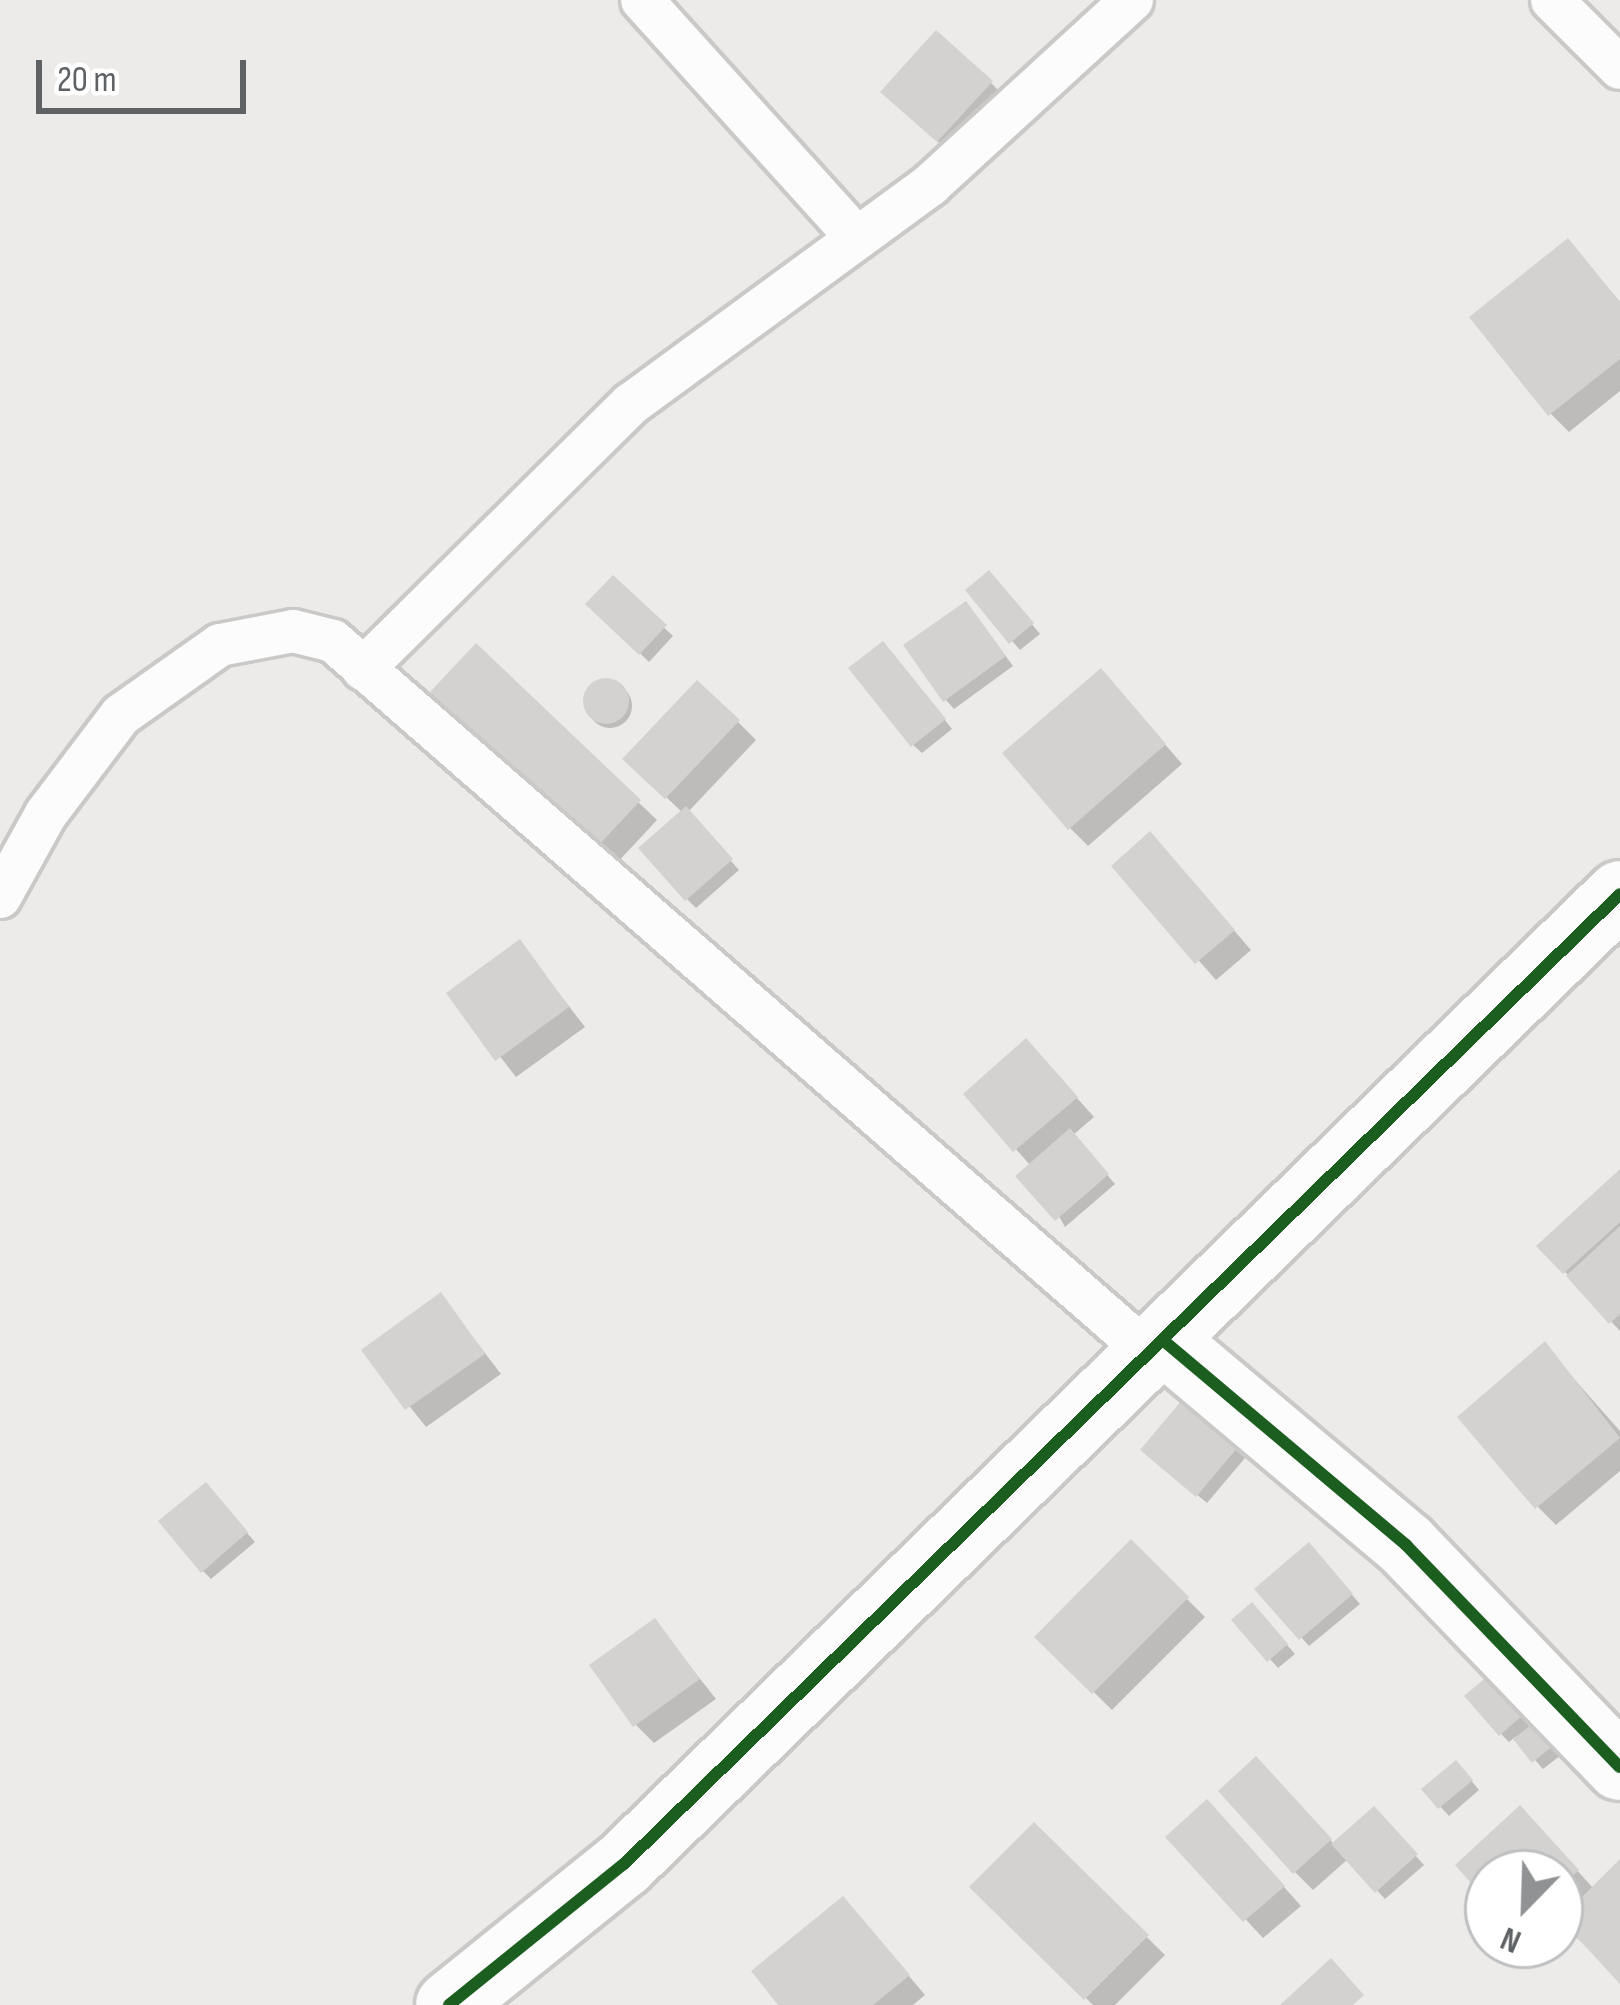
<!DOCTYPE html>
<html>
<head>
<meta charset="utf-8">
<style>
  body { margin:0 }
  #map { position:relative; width:1620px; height:2005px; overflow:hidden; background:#edebe9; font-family:"Sofia Sans Condensed",sans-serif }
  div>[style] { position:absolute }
  .shadow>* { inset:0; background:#0003 }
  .round { border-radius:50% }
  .building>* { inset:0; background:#d4d2d1 }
  .roads { filter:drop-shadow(3px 0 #cac9c8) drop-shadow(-3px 0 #cac9c8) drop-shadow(0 3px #cac9c8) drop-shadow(0 -3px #cac9c8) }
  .service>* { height:42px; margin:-21px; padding:0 21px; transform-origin:21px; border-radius:21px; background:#fcfcfc }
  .minor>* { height:66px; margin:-33px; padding:0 33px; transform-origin:33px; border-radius:33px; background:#fcfcfc }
  .cycleway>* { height:12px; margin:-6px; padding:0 6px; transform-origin:6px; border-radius:6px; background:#1b5e20 }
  span { translate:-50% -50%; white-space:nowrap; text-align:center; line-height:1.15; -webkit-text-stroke:10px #fff; paint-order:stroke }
  .north { position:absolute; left:1464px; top:1849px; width:120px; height:120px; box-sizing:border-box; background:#fff; border:3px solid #bfc0c1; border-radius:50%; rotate:203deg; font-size:33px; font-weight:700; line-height:48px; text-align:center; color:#5e6265 }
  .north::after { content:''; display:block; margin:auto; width:42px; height:54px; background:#909293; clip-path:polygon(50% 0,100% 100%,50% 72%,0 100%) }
  .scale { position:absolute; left:36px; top:60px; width:210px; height:54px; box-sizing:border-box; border:6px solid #5e6265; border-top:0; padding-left:15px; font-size:36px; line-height:42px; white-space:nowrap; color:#5e6265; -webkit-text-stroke:9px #fff; paint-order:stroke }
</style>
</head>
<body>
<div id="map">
  <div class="shadow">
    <div style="clip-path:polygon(991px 83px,1009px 101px,956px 158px,902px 110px)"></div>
    <div style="clip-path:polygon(1568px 242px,1620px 302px,1620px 391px,1569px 432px,1551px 414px)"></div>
    <div style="clip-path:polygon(613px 579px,673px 636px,649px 662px,589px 604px)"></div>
    <div style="clip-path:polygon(998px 583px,1040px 634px,1020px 650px,1012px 641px)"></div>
    <div style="clip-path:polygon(974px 613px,1013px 666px,954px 709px,946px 700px)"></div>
    <div style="clip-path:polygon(476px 648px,657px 820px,615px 865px,452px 710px)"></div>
    <div style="clip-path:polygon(891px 653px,952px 729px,922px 753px,913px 745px)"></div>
    <div class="round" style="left:588px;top:684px;width:44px;height:44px"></div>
    <div style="clip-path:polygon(1119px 691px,1182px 764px,1088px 846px,1070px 828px)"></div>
    <div style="clip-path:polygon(738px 722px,756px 740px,688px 812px,739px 870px,696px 908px,687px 899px,683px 813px,645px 777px)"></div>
    <div style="clip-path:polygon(1168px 854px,1251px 950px,1216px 980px,1115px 866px)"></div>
    <div style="clip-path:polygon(520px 943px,585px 1027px,516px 1077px,451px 994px)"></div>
    <div style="clip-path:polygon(1044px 1061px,1094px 1117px,1073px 1135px,1115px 1184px,1065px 1227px,1031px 1166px,967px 1094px)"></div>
    <div style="clip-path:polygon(1620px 1173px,1620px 1331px,1541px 1246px)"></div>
    <div style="clip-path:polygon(441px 1296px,501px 1374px,426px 1427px,365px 1350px)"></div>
    <div style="clip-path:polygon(1544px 1345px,1620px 1431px,1620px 1471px,1556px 1525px,1538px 1507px)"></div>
    <div style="clip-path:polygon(1182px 1405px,1245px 1458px,1207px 1503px,1152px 1458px)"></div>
    <div style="clip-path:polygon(214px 1495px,255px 1542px,211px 1579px,203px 1571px)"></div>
    <div style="clip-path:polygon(1131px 1543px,1205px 1617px,1112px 1710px,1038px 1637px)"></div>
    <div style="clip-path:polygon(1317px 1555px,1360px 1604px,1309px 1646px,1258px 1589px)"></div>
    <div style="clip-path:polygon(1260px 1614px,1295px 1654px,1278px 1668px,1235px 1620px)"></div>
    <div style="clip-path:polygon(655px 1622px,716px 1699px,654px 1743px,636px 1725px)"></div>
    <div style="clip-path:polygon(1498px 1686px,1561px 1755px,1543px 1769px,1515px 1737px,1509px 1742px,1501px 1734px)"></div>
    <div style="clip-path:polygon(1464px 1772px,1479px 1790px,1449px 1816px,1425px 1790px)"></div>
    <div style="clip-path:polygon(1274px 1779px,1335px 1845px,1374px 1810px,1424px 1865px,1385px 1899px,1348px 1859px,1313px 1890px,1295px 1872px)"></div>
    <div style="clip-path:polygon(1225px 1821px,1301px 1906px,1263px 1938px,1169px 1837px)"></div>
    <div style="clip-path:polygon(1034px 1826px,1165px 1955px,1115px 2005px,1093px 2005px,973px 1887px)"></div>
    <div style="clip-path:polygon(1538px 1827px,1593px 1888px,1620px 1863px,1620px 1980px,1560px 1921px,1560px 1873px,1488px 1873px,1488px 1898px,1459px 1865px)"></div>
    <div style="clip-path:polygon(861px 1919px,925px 1995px,913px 2005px,782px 2005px)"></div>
  </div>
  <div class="building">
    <div style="clip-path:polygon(936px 30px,993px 81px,937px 142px,880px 92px)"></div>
    <div style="clip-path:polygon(1568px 238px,1620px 302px,1620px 359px,1548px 416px,1469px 317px)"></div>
    <div style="clip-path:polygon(989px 570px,1034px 623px,1009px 644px,965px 590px)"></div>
    <div style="clip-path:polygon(613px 575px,667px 625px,639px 655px,585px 604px)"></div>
    <div style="clip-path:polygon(966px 601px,1006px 656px,943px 702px,903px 645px)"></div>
    <div style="clip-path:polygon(883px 641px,946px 719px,911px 747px,848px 668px)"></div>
    <div style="clip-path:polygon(476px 643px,641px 800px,595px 849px,430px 692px)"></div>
    <div style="clip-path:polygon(1101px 668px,1166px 744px,1068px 830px,1002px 753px)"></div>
    <div class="round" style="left:583px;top:678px;width:46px;height:46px"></div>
    <div style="clip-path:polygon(697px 680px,740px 720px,665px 799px,622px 759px)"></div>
    <div style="clip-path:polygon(686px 806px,733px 859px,685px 901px,638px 848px)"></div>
    <div style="clip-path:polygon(1150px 831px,1235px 930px,1195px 964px,1111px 866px)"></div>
    <div style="clip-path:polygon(520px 939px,569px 1007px,495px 1061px,446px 993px)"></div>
    <div style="clip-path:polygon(1026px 1038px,1078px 1097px,1013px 1152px,963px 1094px)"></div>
    <div style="clip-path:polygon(1070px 1128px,1109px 1174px,1055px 1221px,1015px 1176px)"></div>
    <div style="clip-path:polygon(1620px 1169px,1620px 1222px,1563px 1274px,1536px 1246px)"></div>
    <div style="clip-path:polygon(1620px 1226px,1620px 1314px,1609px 1324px,1566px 1276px)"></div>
    <div style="clip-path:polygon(441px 1292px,485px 1354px,405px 1410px,361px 1350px)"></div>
    <div style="clip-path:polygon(1545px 1341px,1620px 1438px,1535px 1509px,1457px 1417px)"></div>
    <div style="clip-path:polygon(1182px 1400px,1238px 1447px,1196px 1497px,1140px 1450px)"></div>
    <div style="clip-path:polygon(206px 1482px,248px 1532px,201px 1573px,158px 1521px)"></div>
    <div style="clip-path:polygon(1131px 1539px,1189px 1597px,1092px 1694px,1034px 1637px)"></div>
    <div style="clip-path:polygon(1309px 1542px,1353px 1594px,1299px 1640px,1254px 1589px)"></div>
    <div style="clip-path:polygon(1252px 1602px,1288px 1644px,1267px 1662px,1231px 1620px)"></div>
    <div style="clip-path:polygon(655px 1618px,700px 1679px,633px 1727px,589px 1665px)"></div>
    <div style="clip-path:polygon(1490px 1674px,1524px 1714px,1499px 1736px,1464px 1696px)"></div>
    <div style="clip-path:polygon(1535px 1722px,1555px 1744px,1532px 1763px,1513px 1739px)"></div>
    <div style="clip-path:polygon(1256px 1756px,1332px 1839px,1293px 1874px,1218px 1791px)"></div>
    <div style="clip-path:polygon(1456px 1760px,1473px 1780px,1438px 1809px,1421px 1789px)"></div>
    <div style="clip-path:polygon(1207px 1799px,1285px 1886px,1243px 1922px,1165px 1837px)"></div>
    <div style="clip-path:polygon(1520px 1805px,1579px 1870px,1560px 1887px,1560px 1873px,1488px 1873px,1488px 1902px,1455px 1865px)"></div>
    <div style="clip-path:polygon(1374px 1806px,1418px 1854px,1375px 1893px,1331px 1844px)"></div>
    <div style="clip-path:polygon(1034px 1822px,1149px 1935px,1084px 2000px,969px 1887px)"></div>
    <div style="clip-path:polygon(1620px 1859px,1620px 1984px,1560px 1919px)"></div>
    <div style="clip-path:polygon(843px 1896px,910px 1975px,873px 2005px,778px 2005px,751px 1971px)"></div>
    <div style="clip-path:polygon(1331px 1958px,1364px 1995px,1353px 2005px,1280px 2005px)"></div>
  </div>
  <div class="roads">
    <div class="service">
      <div style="left:642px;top:0;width:318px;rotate:47.9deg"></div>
      <div style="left:1552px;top:0;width:96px;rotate:45deg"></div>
      <div style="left:363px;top:669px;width:377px;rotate:-44.7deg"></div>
      <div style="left:631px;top:404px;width:371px;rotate:-36.2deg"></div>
      <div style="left:930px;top:185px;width:274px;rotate:-42.5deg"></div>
      <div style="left:0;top:897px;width:95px;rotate:-61deg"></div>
      <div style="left:46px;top:814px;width:124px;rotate:-52.9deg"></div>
      <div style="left:121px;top:715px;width:121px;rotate:-35.3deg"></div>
      <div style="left:220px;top:645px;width:74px;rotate:-10.9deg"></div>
      <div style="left:293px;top:631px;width:41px;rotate:14deg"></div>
      <div style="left:333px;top:641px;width:1084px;rotate:41.11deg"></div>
    </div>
    <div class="minor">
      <div style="left:1164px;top:1341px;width:317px;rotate:40.1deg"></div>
      <div style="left:1406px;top:1545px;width:308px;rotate:46.1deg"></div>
      <div style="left:449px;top:2005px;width:225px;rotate:-38.9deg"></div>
      <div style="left:624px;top:1864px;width:1390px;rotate:-44.24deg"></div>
    </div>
  </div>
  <div class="cycleway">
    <div style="left:1164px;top:1341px;width:317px;rotate:40.1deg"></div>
    <div style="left:1406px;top:1545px;width:308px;rotate:46.1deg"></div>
    <div style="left:449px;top:2005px;width:225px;rotate:-38.9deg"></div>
    <div style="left:624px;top:1864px;width:1390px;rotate:-44.24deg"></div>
  </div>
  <div class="north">N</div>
  <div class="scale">20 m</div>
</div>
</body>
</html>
